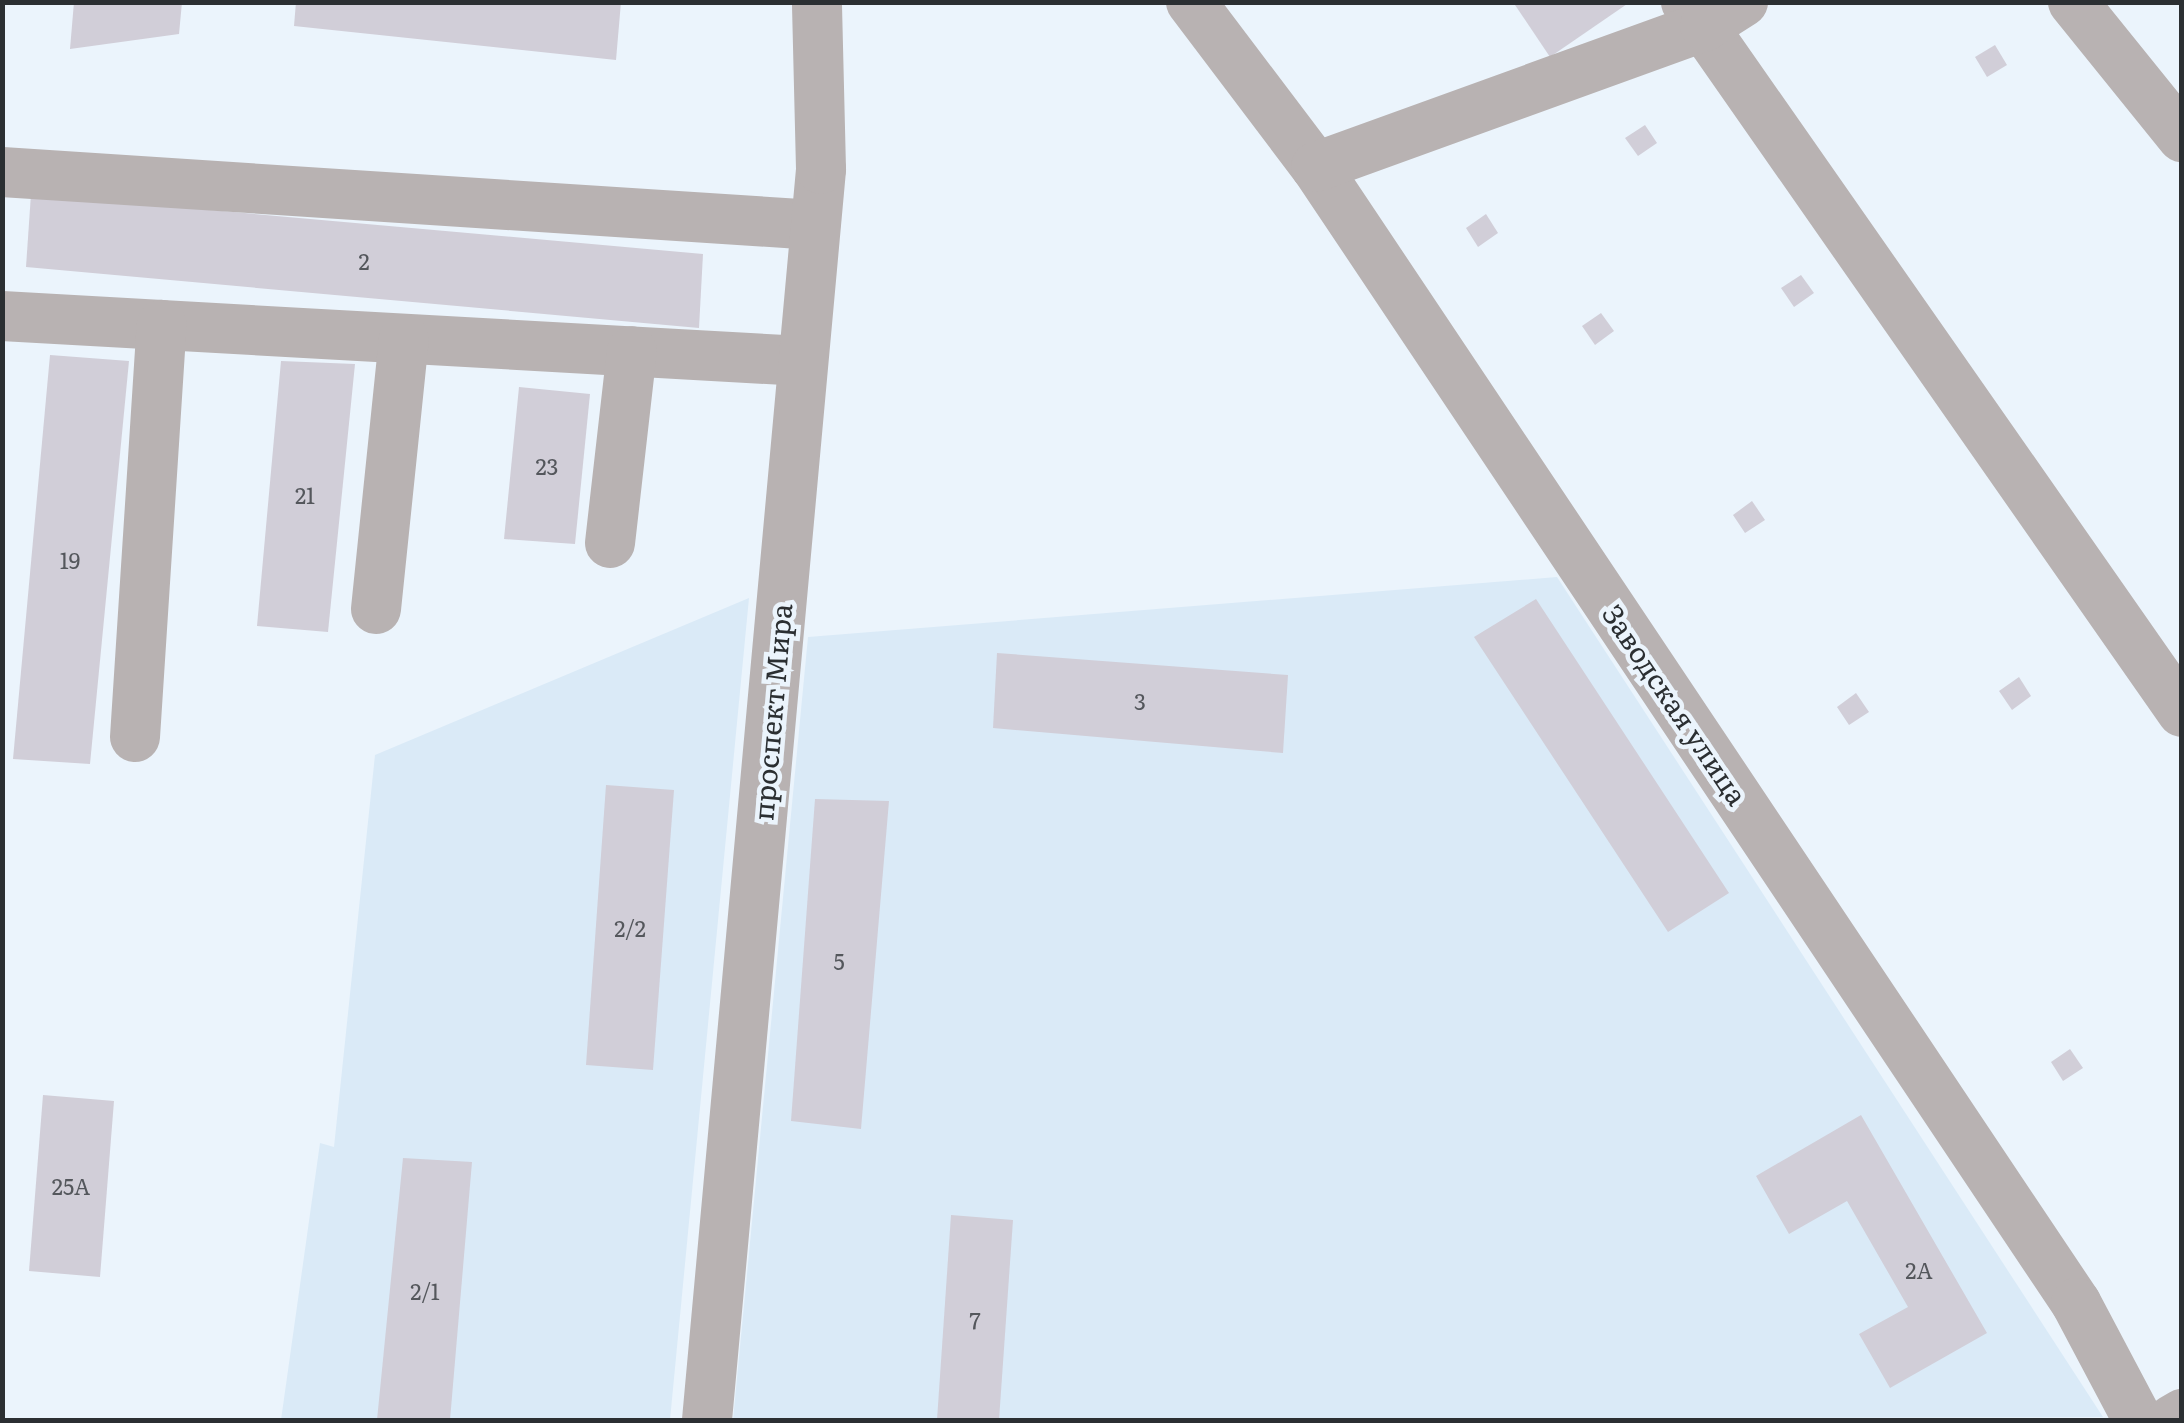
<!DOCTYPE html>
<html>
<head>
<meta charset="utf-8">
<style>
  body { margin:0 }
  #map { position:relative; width:2184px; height:1423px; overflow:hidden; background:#ebf4fc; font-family:Literata,serif }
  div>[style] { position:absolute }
  .built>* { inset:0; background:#daeaf7 }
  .building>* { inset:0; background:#d1ced8 }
  .minor>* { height:50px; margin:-25px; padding:0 25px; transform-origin:25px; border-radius:25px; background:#b8b2b2 }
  span { translate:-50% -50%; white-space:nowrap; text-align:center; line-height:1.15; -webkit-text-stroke:9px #ebf4fc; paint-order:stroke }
  .number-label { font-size:22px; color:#54575c }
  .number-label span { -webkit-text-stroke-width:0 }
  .street-label { font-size:28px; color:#2b2f32 }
  .frame { position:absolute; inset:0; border:5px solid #2b2f32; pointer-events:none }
</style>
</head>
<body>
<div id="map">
  <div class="built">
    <div style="clip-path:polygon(1557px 577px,2103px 1417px,733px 1420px,808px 637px)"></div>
    <div style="clip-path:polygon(749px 598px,670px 1420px,281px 1420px,320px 1143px,334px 1147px,375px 755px)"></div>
  </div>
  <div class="building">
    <div style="clip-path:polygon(74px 2px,182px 2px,179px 34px,70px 49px)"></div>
    <div style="clip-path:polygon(296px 2px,621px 2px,616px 60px,294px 26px)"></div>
    <div style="clip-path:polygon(1513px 2px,1630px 2px,1550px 57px)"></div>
    <div style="clip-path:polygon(1995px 45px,2007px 65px,1987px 77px,1975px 57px)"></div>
    <div style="clip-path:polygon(1645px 125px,1657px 143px,1638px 156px,1625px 138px)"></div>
    <div style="clip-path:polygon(31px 194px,703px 254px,699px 328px,26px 267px)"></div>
    <div style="clip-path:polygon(1486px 214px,1498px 233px,1478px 247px,1466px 228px)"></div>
    <div style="clip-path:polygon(1801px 275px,1814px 293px,1794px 307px,1781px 288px)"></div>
    <div style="clip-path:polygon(1601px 313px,1614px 331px,1595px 345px,1582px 326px)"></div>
    <div style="clip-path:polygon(50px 355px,129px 361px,90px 764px,13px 759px)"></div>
    <div style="clip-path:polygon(281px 361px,355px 364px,328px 632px,257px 626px)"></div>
    <div style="clip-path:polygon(519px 387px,590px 394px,575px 544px,504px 539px)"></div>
    <div style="clip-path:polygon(1752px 501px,1765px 520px,1745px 533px,1733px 515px)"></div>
    <div style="clip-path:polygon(1536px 599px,1729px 893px,1668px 932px,1474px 637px)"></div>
    <div style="clip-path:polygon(997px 653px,1288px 675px,1283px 753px,993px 728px)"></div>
    <div style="clip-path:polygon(2019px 677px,2031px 696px,2012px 710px,1999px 691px)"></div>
    <div style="clip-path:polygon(1856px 693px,1869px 712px,1849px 725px,1837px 707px)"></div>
    <div style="clip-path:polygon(606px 785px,674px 790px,653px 1070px,586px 1065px)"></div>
    <div style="clip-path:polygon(815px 799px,889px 801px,861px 1129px,791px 1121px)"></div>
    <div style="clip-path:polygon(2070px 1049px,2083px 1068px,2063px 1081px,2051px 1062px)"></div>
    <div style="clip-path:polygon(43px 1095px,114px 1101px,100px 1277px,29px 1271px)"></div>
    <div style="clip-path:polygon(1861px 1115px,1987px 1333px,1890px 1388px,1859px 1334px,1908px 1307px,1847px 1201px,1789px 1234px,1756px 1176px)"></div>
    <div style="clip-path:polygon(403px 1158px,472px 1162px,450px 1420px,377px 1420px)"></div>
    <div style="clip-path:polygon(951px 1215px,1013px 1220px,999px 1420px,937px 1420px)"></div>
  </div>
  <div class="minor">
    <div style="left:1191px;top:2px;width:207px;rotate:52.9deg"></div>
    <div style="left:1316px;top:167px;width:1367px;rotate:56.22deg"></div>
    <div style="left:2076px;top:1303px;width:132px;rotate:62.1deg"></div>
    <div style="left:1686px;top:2px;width:866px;rotate:55.06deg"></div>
    <div style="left:2073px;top:2px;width:174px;rotate:51.1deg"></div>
    <div style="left:1316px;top:167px;width:414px;rotate:-19.9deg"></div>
    <div style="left:1705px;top:26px;width:45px;rotate:-32.3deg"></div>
    <div style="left:2px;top:172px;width:815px;rotate:3.73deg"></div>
    <div style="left:2px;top:316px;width:802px;rotate:3.22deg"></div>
    <div style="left:610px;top:543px;width:193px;rotate:-83.5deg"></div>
    <div style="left:376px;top:609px;width:271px;rotate:-84.1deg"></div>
    <div style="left:135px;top:737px;width:413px;rotate:-86.3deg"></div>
    <div style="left:707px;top:1420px;width:1256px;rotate:-84.79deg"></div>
    <div style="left:821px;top:169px;width:167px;rotate:-91.4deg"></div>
    <div style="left:2172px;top:1420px;width:12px;rotate:-31deg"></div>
  </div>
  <div class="number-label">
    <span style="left:364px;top:261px">2</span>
    <span style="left:547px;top:466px">23</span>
    <span style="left:305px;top:495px">21</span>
    <span style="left:70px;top:560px">19</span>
    <span style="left:1140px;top:701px">3</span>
    <span style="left:630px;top:928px">2/2</span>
    <span style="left:839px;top:961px">5</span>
    <span style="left:71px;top:1186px">25А</span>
    <span style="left:1919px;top:1270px">2А</span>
    <span style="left:425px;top:1291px">2/1</span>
    <span style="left:975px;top:1320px">7</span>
  </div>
  <div class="street-label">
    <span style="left:1676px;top:704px;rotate:56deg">Заводская улица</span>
    <span style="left:771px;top:712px;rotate:-85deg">проспект Мира</span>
  </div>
  <div class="frame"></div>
</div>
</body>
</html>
